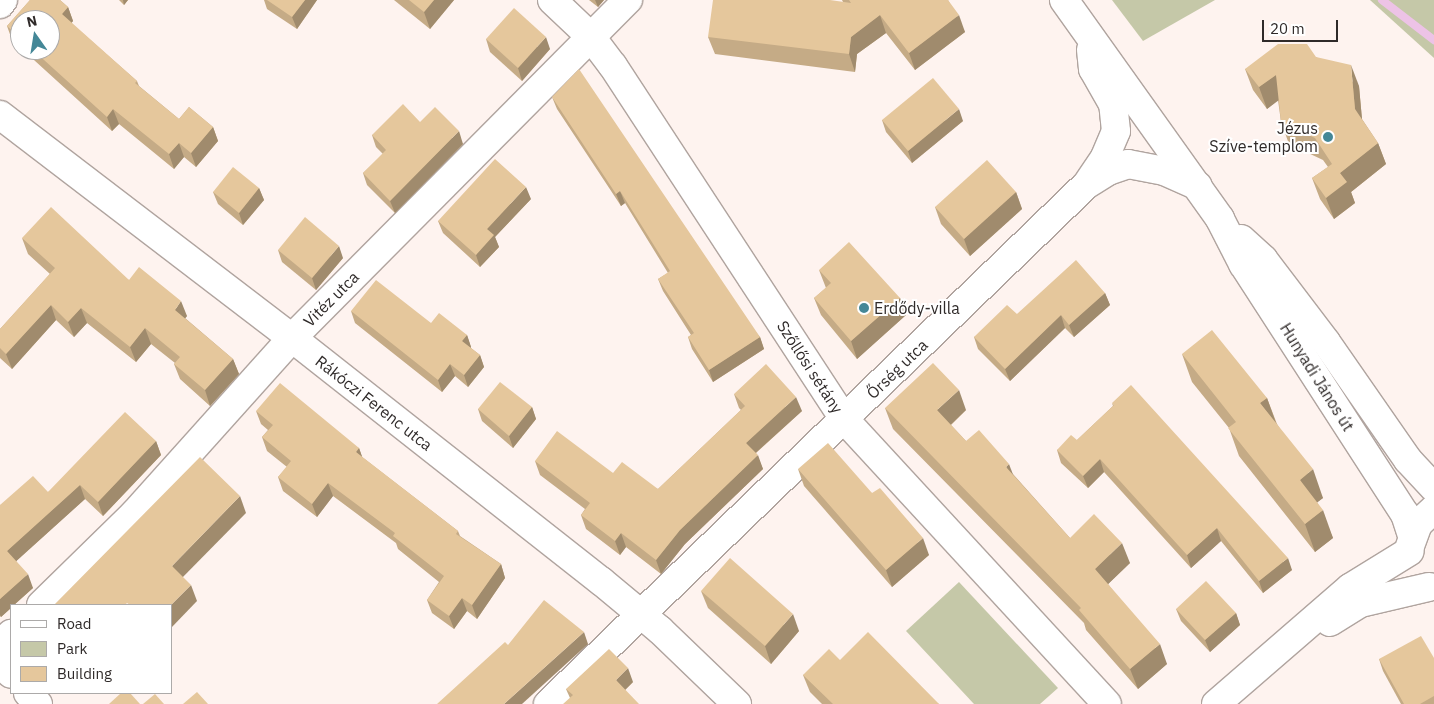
<!DOCTYPE html>
<html>
<head>
<meta charset="utf-8">
<style>
  body { margin:0 }
  #map { position:relative; width:1434px; height:704px; overflow:hidden; background:#fef3ef; font-family:"IBM Plex Sans",sans-serif }
  div>[style] { position:absolute }
  .green>* { inset:0; background:#c5c8a8 }
  .stream>* { height:8px; margin:-4px; padding:0 4px; transform-origin:4px; border-radius:4px; background:#edc3e6 }
  .roads { filter:drop-shadow(1px 0 #b0a49f) drop-shadow(-1px 0 #b0a49f) drop-shadow(0 1px #b0a49f) drop-shadow(0 -1px #b0a49f) }
  .minor>* { height:28px; margin:-14px; padding:0 14px; transform-origin:14px; border-radius:14px; background:#fff }
  .wall>* { inset:0; background:#c5ab86 }
  .shaded-wall>* { inset:0; background:#a08b6d }
  .building>* { inset:0; background:#e5c79c }
  .dots>* { width:14px; height:14px; translate:-50% -50%; box-sizing:border-box; border:2px solid #fff; border-radius:50% }
  span { translate:-50% -50%; white-space:nowrap; text-align:center; line-height:1.15; -webkit-text-stroke:4px #fff; paint-order:stroke }
  .poi-label { font-size:16px; color:#2f2a29 }
  .right { translate:-100% -50%; text-align:right }
  .left { translate:0 -50%; text-align:left }
  .street-label { font-size:16px; color:#2f2a29 }
  .legend { position:absolute; left:10px; top:604px; width:162px; height:90px; box-sizing:border-box; background:#fff; border:1px solid #acaaa9; margin:0; padding:6px 9px; list-style:none; font-size:15px; color:#2f2a29 }
  .legend li { display:flex; align-items:center; gap:10px; height:25px }
  .legend b { width:25px; border:1px solid #acaaa9 }
  .north { position:absolute; left:10px; top:10px; width:50px; height:50px; box-sizing:border-box; background:#fff; border:1px solid #acaaa9; border-radius:50%; rotate:347deg; font-size:14px; font-weight:700; line-height:20px; text-align:center; color:#2f2a29 }
  .north::after { content:''; display:block; margin:auto; width:18px; height:22px; background:#448797; clip-path:polygon(50% 0,100% 100%,50% 72%,0 100%) }
  .scale { position:absolute; left:1262px; top:20px; width:76px; height:22px; box-sizing:border-box; border:2px solid #2f2a29; border-top:0; padding-left:6px; font-size:15px; line-height:18px; white-space:nowrap; color:#2f2a29; -webkit-text-stroke:4px #fff; paint-order:stroke }
</style>
</head>
<body>
<div id="map">
  <div class="green">
    <div style="clip-path:polygon(1112px 0,1215px 0,1143px 41px)"></div>
    <div style="clip-path:polygon(1370px 0,1434px 0,1434px 58px)"></div>
    <div style="clip-path:polygon(959px 582px,1058px 688px,1040px 704px,974px 704px,906px 631px)"></div>
  </div>
  <div class="stream">
    <div style="left:1382px;top:0;width:66px;rotate:37.6deg"></div>
  </div>
  <div class="roads">
    <div class="minor">
      <div style="left:552px;top:0;width:54px;rotate:43.5deg"></div>
      <div style="left:591px;top:37px;width:36px;rotate:53deg"></div>
      <div style="left:613px;top:66px;width:423px;rotate:56.8deg"></div>
      <div style="left:845px;top:420px;width:386px;rotate:47.3deg"></div>
      <div style="left:1064px;top:0;width:269px;rotate:54.5deg"></div>
      <div style="left:1220px;top:219px;width:51px;rotate:62.9deg"></div>
      <div style="left:1243px;top:264px;width:298px;rotate:57.1deg"></div>
      <div style="left:1405px;top:514px;width:22px;rotate:72deg"></div>
      <div style="left:0;top:4px;width:5px;rotate:-53deg"></div>
      <div style="left:0;top:115px;width:367px;rotate:37.4deg"></div>
      <div style="left:292px;top:338px;width:393px;rotate:38.2deg"></div>
      <div style="left:601px;top:581px;width:77px;rotate:39.7deg"></div>
      <div style="left:660px;top:630px;width:107px;rotate:43.9deg"></div>
      <div style="left:1089px;top:181px;width:29px;rotate:-56deg"></div>
      <div style="left:1105px;top:157px;width:28px;rotate:-67deg"></div>
      <div style="left:1116px;top:131px;width:27px;rotate:-96deg"></div>
      <div style="left:1113px;top:104px;width:40px;rotate:-119.7deg"></div>
      <div style="left:1093px;top:69px;width:19px;rotate:-96deg"></div>
      <div style="left:1241px;top:239px;width:30px;rotate:42deg"></div>
      <div style="left:1263px;top:259px;width:104px;rotate:52.8deg"></div>
      <div style="left:1326px;top:342px;width:144px;rotate:55.2deg"></div>
      <div style="left:1408px;top:460px;width:38px;rotate:47deg"></div>
      <div style="left:1410px;top:546px;width:23px;rotate:-70deg"></div>
      <div style="left:1418px;top:524px;width:22px;rotate:-43deg"></div>
      <div style="left:41px;top:605px;width:132px;rotate:-44.4deg"></div>
      <div style="left:135px;top:513px;width:235px;rotate:-48.1deg"></div>
      <div style="left:292px;top:338px;width:477px;rotate:-45.2deg"></div>
      <div style="left:1330px;top:622px;width:36px;rotate:-32deg"></div>
      <div style="left:1360px;top:603px;width:71px;rotate:-13.1deg"></div>
      <div style="left:0;top:645px;width:16px;rotate:-45deg"></div>
      <div style="left:0;top:662px;width:16px;rotate:47deg"></div>
      <div style="left:28px;top:693px;width:15px;rotate:48deg"></div>
      <div style="left:548px;top:704px;width:748px;rotate:-43.97deg"></div>
      <div style="left:1086px;top:185px;width:26px;rotate:-32deg"></div>
      <div style="left:1108px;top:171px;width:21px;rotate:-19deg"></div>
      <div style="left:1128px;top:164px;width:37px;rotate:11deg"></div>
      <div style="left:1164px;top:171px;width:37px;rotate:24deg"></div>
      <div style="left:1216px;top:704px;width:177px;rotate:-40.9deg"></div>
      <div style="left:1350px;top:588px;width:70px;rotate:-31.7deg"></div>
    </div>
  </div>
  <div class="wall">
    <div style="clip-path:polygon(30px 0,60px 0,68px 7px,73px 21px,71px 23px,137px 81px,139px 86px,179px 119px,189px 107px,213px 127px,218px 141px,196px 167px,184px 157px,174px 169px,119px 124px,112px 131px,23px 50px,50px 50px,50px 20px,20px 20px,20px 47px,12px 40px,7px 26px)"></div>
    <div style="clip-path:polygon(119px 0,128px 0,124px 5px)"></div>
    <div style="clip-path:polygon(264px 0,317px 0,297px 29px,267px 9px)"></div>
    <div style="clip-path:polygon(394px 0,454px 0,430px 29px)"></div>
    <div style="clip-path:polygon(589px 0,604px 0,598px 7px)"></div>
    <div style="clip-path:polygon(842px 0,948px 0,965px 32px,915px 70px,886px 33px,857px 54px,855px 72px,715px 54px,708px 37px,843px 2px)"></div>
    <div style="clip-path:polygon(486px 39px,550px 49px,522px 81px,490px 52px)"></div>
    <div style="clip-path:polygon(1316px 57px,1359px 86px,1362px 119px,1378px 143px,1386px 164px,1351px 192px,1355px 203px,1334px 219px,1320px 199px,1312px 178px,1328px 167px,1323px 160px,1289px 144px,1281px 122px,1278px 100px,1267px 109px,1253px 90px,1245px 69px)"></div>
    <div style="clip-path:polygon(552px 97px,760px 337px,764px 349px,713px 382px,692px 349px,688px 337px,691px 335px,663px 291px,658px 279px,668px 273px,625px 203px,621px 206px,557px 109px)"></div>
    <div style="clip-path:polygon(882px 120px,963px 121px,912px 163px,886px 132px)"></div>
    <div style="clip-path:polygon(420px 122px,463px 144px,395px 213px,367px 185px,363px 173px,383px 154px,376px 147px,372px 135px)"></div>
    <div style="clip-path:polygon(259px 188px,264px 200px,243px 225px,218px 204px,213px 192px)"></div>
    <div style="clip-path:polygon(1016px 192px,1022px 209px,970px 256px,941px 224px,935px 207px)"></div>
    <div style="clip-path:polygon(531px 199px,495px 237px,499px 247px,480px 267px,443px 233px,438px 221px)"></div>
    <div style="clip-path:polygon(22px 238px,129px 280px,187px 316px,185px 318px,233px 359px,239px 374px,210px 406px,180px 379px,174px 364px,175px 363px,151px 344px,136px 362px,87px 323px,74px 337px,56px 320px,12px 369px,0 358px,0 329px,50px 274px,28px 254px)"></div>
    <div style="clip-path:polygon(278px 250px,343px 258px,316px 290px,282px 262px)"></div>
    <div style="clip-path:polygon(819px 270px,900px 298px,906px 315px,857px 359px,821px 315px,814px 298px,826px 288px)"></div>
    <div style="clip-path:polygon(1105px 293px,1110px 305px,1074px 337px,1065px 328px,1010px 381px,978px 349px,974px 337px,1017px 314px)"></div>
    <div style="clip-path:polygon(351px 311px,431px 323px,467px 335px,471px 347px,471px 348px,480px 355px,484px 367px,468px 387px,455px 376px,442px 392px,355px 323px)"></div>
    <div style="clip-path:polygon(1182px 354px,1267px 398px,1277px 424px,1323px 498px,1317px 502px,1333px 538px,1315px 552px,1239px 456px,1229px 428px,1192px 382px)"></div>
    <div style="clip-path:polygon(734px 394px,802px 411px,756px 453px,763px 469px,685px 544px,661px 574px,626px 547px,620px 555px,586px 529px,581px 515px,585px 509px,540px 475px,535px 461px,613px 473px,658px 489px,741px 410px,739px 408px)"></div>
    <div style="clip-path:polygon(1112px 403px,1292px 570px,1263px 593px,1221px 541px,1191px 568px,1104px 472px,1088px 488px,1061px 463px,1057px 450px,1077px 440px,1113px 406px)"></div>
    <div style="clip-path:polygon(532px 407px,536px 419px,513px 448px,482px 421px,478px 409px)"></div>
    <div style="clip-path:polygon(885px 408px,966px 410px,951px 425px,966px 441px,1013px 474px,1070px 538px,1130px 563px,1108px 584px,1167px 664px,1138px 689px,1086px 630px,1084px 623px,893px 429px)"></div>
    <div style="clip-path:polygon(256px 411px,359px 448px,362px 457px,458px 531px,460px 536px,501px 564px,505px 578px,477px 619px,467px 611px,454px 629px,432px 613px,427px 600px,439px 582px,398px 549px,396px 543px,333px 496px,317px 517px,283px 491px,278px 477px,287px 467px,267px 451px,262px 437px,268px 430px,261px 424px)"></div>
    <div style="clip-path:polygon(156px 441px,161px 455px,103px 516px,85px 499px,16px 561px,33px 588px,14px 605px,11px 605px,11px 608px,1px 617px,0 616px,0 505px,48px 492px)"></div>
    <div style="clip-path:polygon(798px 469px,872px 493px,929px 555px,892px 587px,804px 486px)"></div>
    <div style="clip-path:polygon(701px 591px,799px 631px,771px 664px,708px 608px)"></div>
    <div style="clip-path:polygon(1176px 609px,1236px 613px,1240px 625px,1210px 652px,1181px 621px)"></div>
    <div style="clip-path:polygon(1434px 658px,1434px 704px,1401px 704px,1383px 671px,1379px 659px)"></div>
    <div style="clip-path:polygon(840px 660px,939px 704px,822px 704px,810px 692px,803px 675px)"></div>
    <div style="clip-path:polygon(633px 682px,625px 690px,570px 698px,566px 689px)"></div>
  </div>
  <div class="shaded-wall">
    <div style="clip-path:polygon(123px 0,128px 0,124px 5px)"></div>
    <div style="clip-path:polygon(305px 0,317px 0,297px 29px,292px 17px)"></div>
    <div style="clip-path:polygon(434px 0,454px 0,430px 29px,424px 12px)"></div>
    <div style="clip-path:polygon(595px 0,604px 0,598px 7px)"></div>
    <div style="clip-path:polygon(68px 7px,73px 21px,67px 29px,62px 14px)"></div>
    <div style="clip-path:polygon(880px 15px,886px 33px,857px 54px,855px 72px,849px 54px,851px 37px)"></div>
    <div style="clip-path:polygon(959px 15px,965px 32px,915px 70px,909px 53px)"></div>
    <div style="clip-path:polygon(546px 37px,550px 49px,522px 81px,518px 68px)"></div>
    <div style="clip-path:polygon(1351px 65px,1359px 86px,1363px 131px,1355px 109px)"></div>
    <div style="clip-path:polygon(1276px 75px,1283px 97px,1267px 109px,1259px 87px)"></div>
    <div style="clip-path:polygon(113px 109px,119px 124px,112px 131px,107px 117px)"></div>
    <div style="clip-path:polygon(959px 109px,963px 121px,912px 163px,908px 151px)"></div>
    <div style="clip-path:polygon(213px 127px,218px 141px,196px 167px,191px 153px)"></div>
    <div style="clip-path:polygon(459px 131px,463px 144px,395px 213px,390px 201px)"></div>
    <div style="clip-path:polygon(179px 143px,184px 157px,174px 169px,169px 154px)"></div>
    <div style="clip-path:polygon(1378px 143px,1386px 164px,1351px 192px,1355px 203px,1334px 219px,1326px 198px,1340px 173px)"></div>
    <div style="clip-path:polygon(526px 187px,531px 199px,495px 237px,499px 247px,480px 267px,476px 255px,487px 229px)"></div>
    <div style="clip-path:polygon(259px 188px,264px 200px,243px 225px,239px 213px)"></div>
    <div style="clip-path:polygon(620px 191px,625px 203px,621px 206px,616px 194px)"></div>
    <div style="clip-path:polygon(1016px 192px,1022px 209px,970px 256px,964px 239px)"></div>
    <div style="clip-path:polygon(339px 246px,343px 258px,316px 290px,312px 278px)"></div>
    <div style="clip-path:polygon(1105px 293px,1110px 305px,1074px 337px,1069px 325px)"></div>
    <div style="clip-path:polygon(900px 298px,906px 315px,857px 359px,851px 341px)"></div>
    <div style="clip-path:polygon(181px 301px,187px 316px,180px 325px,175px 310px)"></div>
    <div style="clip-path:polygon(51px 305px,56px 320px,12px 369px,6px 354px)"></div>
    <div style="clip-path:polygon(81px 308px,87px 323px,74px 337px,68px 322px)"></div>
    <div style="clip-path:polygon(1061px 315px,1065px 328px,1010px 381px,1005px 369px)"></div>
    <div style="clip-path:polygon(145px 328px,151px 344px,136px 362px,130px 347px)"></div>
    <div style="clip-path:polygon(467px 335px,471px 347px,466px 353px,462px 341px)"></div>
    <div style="clip-path:polygon(760px 337px,764px 349px,713px 382px,709px 370px)"></div>
    <div style="clip-path:polygon(480px 355px,484px 367px,468px 387px,464px 375px)"></div>
    <div style="clip-path:polygon(233px 359px,239px 374px,210px 406px,205px 390px)"></div>
    <div style="clip-path:polygon(450px 364px,455px 376px,442px 392px,438px 380px)"></div>
    <div style="clip-path:polygon(959px 390px,966px 410px,944px 431px,937px 410px)"></div>
    <div style="clip-path:polygon(796px 397px,802px 411px,751px 457px,746px 443px)"></div>
    <div style="clip-path:polygon(1267px 398px,1277px 426px,1260px 403px)"></div>
    <div style="clip-path:polygon(532px 407px,536px 419px,513px 448px,509px 436px)"></div>
    <div style="clip-path:polygon(156px 441px,161px 455px,103px 516px,98px 502px)"></div>
    <div style="clip-path:polygon(359px 448px,364px 462px,356px 452px)"></div>
    <div style="clip-path:polygon(758px 455px,763px 469px,685px 544px,661px 574px,656px 560px,680px 530px)"></div>
    <div style="clip-path:polygon(1100px 459px,1104px 472px,1088px 488px,1083px 476px)"></div>
    <div style="clip-path:polygon(1009px 464px,1017px 485px,1006px 467px)"></div>
    <div style="clip-path:polygon(1313px 469px,1323px 498px,1310px 508px,1300px 480px)"></div>
    <div style="clip-path:polygon(328px 483px,333px 496px,317px 517px,312px 504px)"></div>
    <div style="clip-path:polygon(80px 485px,85px 499px,12px 565px,7px 551px)"></div>
    <div style="clip-path:polygon(240px 496px,246px 513px,178px 582px,172px 566px)"></div>
    <div style="clip-path:polygon(1323px 510px,1333px 538px,1315px 552px,1305px 524px)"></div>
    <div style="clip-path:polygon(1217px 528px,1221px 541px,1191px 568px,1187px 555px)"></div>
    <div style="clip-path:polygon(621px 533px,626px 547px,620px 555px,615px 541px)"></div>
    <div style="clip-path:polygon(923px 538px,929px 555px,892px 587px,886px 570px)"></div>
    <div style="clip-path:polygon(1122px 543px,1130px 563px,1103px 589px,1095px 569px)"></div>
    <div style="clip-path:polygon(1288px 558px,1292px 570px,1263px 593px,1259px 581px)"></div>
    <div style="clip-path:polygon(501px 564px,505px 578px,477px 619px,472px 605px)"></div>
    <div style="clip-path:polygon(28px 574px,33px 588px,14px 605px,11px 605px,11px 608px,1px 617px,0 615px,0 599px)"></div>
    <div style="clip-path:polygon(191px 585px,197px 601px,171px 628px,171px 605px)"></div>
    <div style="clip-path:polygon(462px 598px,467px 611px,454px 629px,449px 616px)"></div>
    <div style="clip-path:polygon(1236px 613px,1240px 625px,1210px 652px,1205px 640px)"></div>
    <div style="clip-path:polygon(793px 614px,799px 631px,771px 664px,765px 646px)"></div>
    <div style="clip-path:polygon(584px 632px,588px 644px,522px 704px,504px 704px)"></div>
    <div style="clip-path:polygon(1160px 644px,1167px 664px,1138px 689px,1130px 669px)"></div>
    <div style="clip-path:polygon(628px 668px,633px 682px,621px 694px,616px 680px)"></div>
  </div>
  <div class="building">
    <div style="clip-path:polygon(30px 0,60px 0,68px 7px,62px 14px,137px 81px,135px 83px,179px 119px,189px 107px,213px 127px,191px 153px,179px 143px,169px 154px,113px 109px,107px 117px,33px 50px,50px 50px,50px 20px,20px 20px,20px 38px,7px 26px)"></div>
    <div style="clip-path:polygon(267px 0,305px 0,292px 17px)"></div>
    <div style="clip-path:polygon(409px 0,434px 0,424px 12px)"></div>
    <div style="clip-path:polygon(713px 0,830px 0,851px 3px,849px 0,948px 0,959px 15px,909px 53px,880px 15px,851px 37px,849px 54px,708px 37px)"></div>
    <div style="clip-path:polygon(514px 8px,546px 37px,518px 68px,486px 39px)"></div>
    <div style="clip-path:polygon(1278px 44px,1307px 44px,1316px 57px,1351px 65px,1355px 109px,1378px 143px,1340px 173px,1347px 182px,1326px 198px,1312px 178px,1332px 164px,1315px 138px,1281px 122px,1276px 75px,1259px 87px,1245px 69px)"></div>
    <div style="clip-path:polygon(579px 69px,760px 337px,709px 370px,688px 337px,694px 333px,658px 279px,670px 271px,620px 191px,616px 194px,552px 97px)"></div>
    <div style="clip-path:polygon(933px 78px,959px 109px,908px 151px,882px 120px)"></div>
    <div style="clip-path:polygon(403px 104px,420px 122px,435px 107px,459px 131px,390px 201px,363px 173px,386px 150px,372px 135px)"></div>
    <div style="clip-path:polygon(495px 159px,526px 187px,487px 229px,494px 235px,476px 255px,438px 221px)"></div>
    <div style="clip-path:polygon(987px 160px,1016px 192px,964px 239px,935px 207px)"></div>
    <div style="clip-path:polygon(233px 167px,259px 188px,239px 213px,213px 192px)"></div>
    <div style="clip-path:polygon(51px 207px,129px 280px,139px 267px,181px 301px,175px 310px,233px 359px,205px 390px,174px 364px,180px 357px,145px 328px,130px 347px,81px 308px,68px 322px,51px 305px,6px 354px,0 348px,0 329px,55px 268px,22px 238px)"></div>
    <div style="clip-path:polygon(305px 217px,339px 246px,312px 278px,278px 250px)"></div>
    <div style="clip-path:polygon(849px 242px,900px 298px,851px 341px,814px 298px,831px 283px,819px 270px)"></div>
    <div style="clip-path:polygon(1076px 260px,1105px 293px,1069px 325px,1061px 315px,1005px 369px,974px 337px,1007px 305px,1017px 314px)"></div>
    <div style="clip-path:polygon(376px 280px,431px 323px,439px 313px,467px 335px,462px 341px,480px 355px,464px 375px,450px 364px,438px 380px,351px 311px)"></div>
    <div style="clip-path:polygon(1212px 330px,1267px 398px,1260px 403px,1313px 469px,1300px 480px,1323px 510px,1305px 524px,1228px 428px,1236px 422px,1182px 354px)"></div>
    <div style="clip-path:polygon(933px 363px,959px 390px,937px 410px,966px 441px,979px 430px,1009px 464px,1006px 467px,1070px 538px,1094px 514px,1122px 543px,1095px 569px,1160px 644px,1130px 669px,1079px 610px,1081px 608px,885px 408px)"></div>
    <div style="clip-path:polygon(766px 364px,796px 397px,746px 443px,758px 455px,680px 530px,656px 560px,621px 533px,615px 541px,581px 515px,590px 503px,535px 461px,557px 431px,613px 473px,622px 462px,658px 489px,745px 406px,734px 394px)"></div>
    <div style="clip-path:polygon(500px 382px,532px 407px,509px 436px,478px 409px)"></div>
    <div style="clip-path:polygon(280px 383px,359px 448px,356px 452px,458px 531px,456px 534px,501px 564px,472px 605px,462px 598px,449px 616px,427px 600px,444px 576px,393px 536px,395px 533px,328px 483px,312px 504px,278px 477px,291px 461px,262px 437px,273px 425px,256px 411px)"></div>
    <div style="clip-path:polygon(1131px 385px,1288px 558px,1259px 581px,1217px 528px,1187px 555px,1100px 459px,1083px 476px,1057px 450px,1071px 435px,1077px 440px,1114px 405px,1112px 403px)"></div>
    <div style="clip-path:polygon(125px 412px,156px 441px,98px 502px,80px 485px,7px 551px,28px 574px,0 599px,0 505px,33px 476px,48px 492px)"></div>
    <div style="clip-path:polygon(828px 443px,872px 493px,880px 488px,923px 538px,886px 570px,798px 469px)"></div>
    <div style="clip-path:polygon(200px 457px,240px 496px,172px 566px,191px 585px,171px 605px,130px 605px,127px 603px,125px 605px,54px 605px)"></div>
    <div style="clip-path:polygon(730px 558px,793px 614px,765px 646px,701px 591px)"></div>
    <div style="clip-path:polygon(1206px 581px,1236px 613px,1205px 640px,1176px 609px)"></div>
    <div style="clip-path:polygon(544px 600px,584px 632px,504px 704px,437px 704px,505px 642px,508px 645px)"></div>
    <div style="clip-path:polygon(868px 632px,939px 704px,833px 704px,803px 675px,829px 649px,840px 660px)"></div>
    <div style="clip-path:polygon(1421px 636px,1434px 658px,1434px 696px,1420px 704px,1404px 704px,1379px 659px)"></div>
    <div style="clip-path:polygon(609px 649px,628px 668px,616px 680px,639px 704px,563px 704px,573px 695px,566px 689px)"></div>
    <div style="clip-path:polygon(197px 692px,208px 704px,183px 704px)"></div>
    <div style="clip-path:polygon(121px 693px,130px 693px,140px 704px,109px 704px)"></div>
    <div style="clip-path:polygon(155px 694px,164px 704px,143px 704px)"></div>
  </div>
  <div class="dots">
    <div style="left:1328px;top:137px;background:#448797"></div>
    <div style="left:864px;top:308px;background:#448797"></div>
  </div>
  <div class="poi-label">
    <span class="right" style="left:1318px;top:137px">Jézus<br>Szíve-templom</span>
    <span class="left" style="left:874px;top:308px">Erdődy-villa</span>
  </div>
  <div class="street-label">
    <span style="left:331px;top:299px;rotate:-45deg">Vitéz utca</span>
    <span style="left:810px;top:367px;rotate:57deg">Szőllősi sétány</span>
    <span style="left:897px;top:369px;rotate:-44deg">Őrség utca</span>
    <span style="left:1317px;top:377px;rotate:58deg">Hunyadi János út</span>
    <span style="left:374px;top:403px;rotate:38deg">Rákóczi Ferenc utca</span>
  </div>
  <ul class="legend">
  <li><b style="height:6px;background:#fff"></b>Road</li>
  <li><b style="height:14px;background:#c5c8a8"></b>Park</li>
  <li><b style="height:14px;background:#e5c79c"></b>Building</li>
  </ul>
  <div class="north">N</div>
  <div class="scale">20 m</div>
</div>
</body>
</html>
